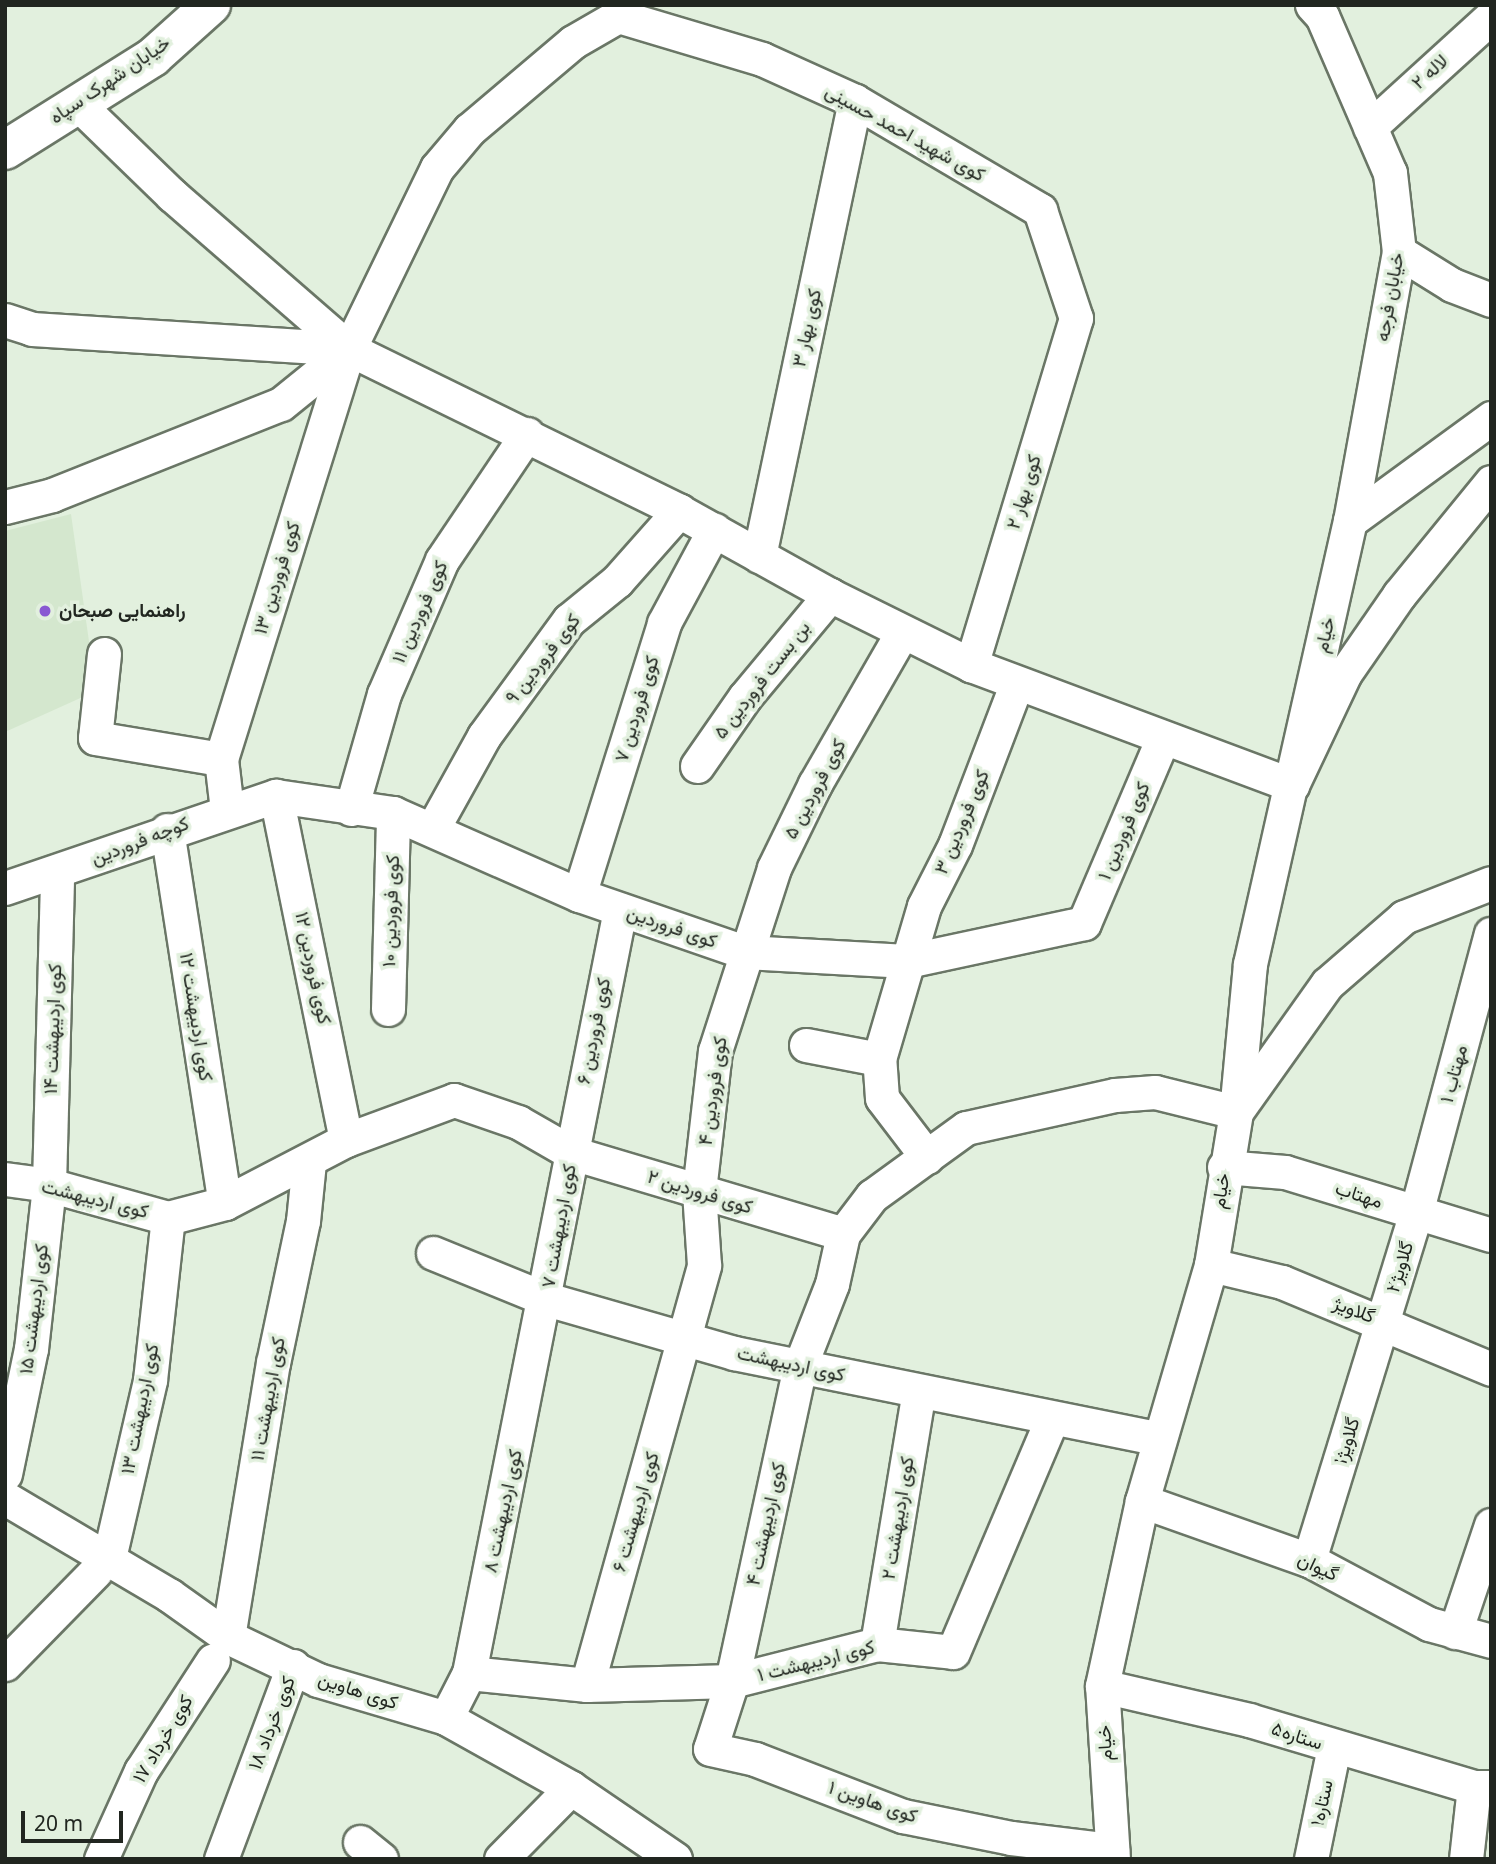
<!DOCTYPE html>
<html>
<head>
<meta charset="utf-8">
<style>
  body { margin:0 }
  #map { position:relative; width:1496px; height:1864px; overflow:hidden; background:#e2f0de; font-family:"Noto Sans",Vazirmatn,sans-serif }
  div>[style] { position:absolute }
  .built>* { inset:0; background:#d4e7ce }
  .roads { filter:drop-shadow(2px 0 #6a7666) drop-shadow(-2px 0 #6a7666) drop-shadow(0 2px #6a7666) drop-shadow(0 -2px #6a7666) }
  .minor>* { height:33px; margin:-16.5px; padding:0 16.5px; transform-origin:16.5px; border-radius:16.5px; background:#fff }
  .major>* { height:38px; margin:-19px; padding:0 19px; transform-origin:19px; border-radius:19px; background:#fff }
  .dots>* { width:19px; height:19px; translate:-50% -50%; box-sizing:border-box; border:4px solid #e2f0de; border-radius:50% }
  span { translate:-50% -50%; white-space:nowrap; text-align:center; line-height:1.15; -webkit-text-stroke:7px #e2f0de; paint-order:stroke }
  .street-label { font-size:19px; color:#212620 }
  .poi-label { font-size:19px; color:#212620; font-weight:700 }
  .left { translate:0 -50%; text-align:left }
  .frame { position:absolute; inset:0; border:7px solid #212620; pointer-events:none }
  .scale { position:absolute; left:21px; top:1811px; width:102px; height:32px; box-sizing:border-box; border:4px solid #212620; border-top:0; padding-left:9px; font-size:21px; line-height:24px; white-space:nowrap; color:#212620; -webkit-text-stroke:5px #e2f0de; paint-order:stroke }
</style>
</head>
<body>
<div id="map">
  <div class="built">
    <div style="clip-path:polygon(71px 514px,96px 691px,5px 732px,5px 531px)"></div>
  </div>
  <div class="roads">
    <div class="minor">
      <div style="left:78px;top:104px;width:131px;rotate:44.1deg"></div>
      <div style="left:172px;top:195px;width:235px;rotate:41deg"></div>
      <div style="left:1370px;top:127px;width:164px;rotate:-42.3deg"></div>
      <div style="left:1399px;top:252px;width:62px;rotate:31.9deg"></div>
      <div style="left:1452px;top:285px;width:42px;rotate:21deg"></div>
      <div style="left:5px;top:320px;width:28px;rotate:18deg"></div>
      <div style="left:32px;top:329px;width:318px;rotate:3.6deg"></div>
      <div style="left:349px;top:349px;width:368px;rotate:26.1deg"></div>
      <div style="left:679px;top:511px;width:173px;rotate:29.1deg"></div>
      <div style="left:830px;top:595px;width:157px;rotate:26.4deg"></div>
      <div style="left:971px;top:665px;width:343px;rotate:20.5deg"></div>
      <div style="left:1292px;top:785px;width:124px;rotate:-64.7deg"></div>
      <div style="left:1345px;top:673px;width:95px;rotate:-55.3deg"></div>
      <div style="left:1399px;top:595px;width:146px;rotate:-50.8deg"></div>
      <div style="left:5px;top:507px;width:49px;rotate:-14.3deg"></div>
      <div style="left:52px;top:495px;width:246px;rotate:-21.7deg"></div>
      <div style="left:281px;top:404px;width:87px;rotate:-39deg"></div>
      <div style="left:1350px;top:521px;width:175px;rotate:-36.1deg"></div>
      <div style="left:759px;top:556px;width:465px;rotate:-78.1deg"></div>
      <div style="left:104px;top:654px;width:84px;rotate:96.1deg"></div>
      <div style="left:95px;top:738px;width:128px;rotate:9.5deg"></div>
      <div style="left:697px;top:766px;width:84px;rotate:-55.2deg"></div>
      <div style="left:745px;top:697px;width:133px;rotate:-50.2deg"></div>
      <div style="left:276px;top:796px;width:351px;rotate:78.5deg"></div>
      <div style="left:351px;top:809px;width:120px;rotate:-74deg"></div>
      <div style="left:384px;top:694px;width:146px;rotate:-66.6deg"></div>
      <div style="left:442px;top:560px;width:152px;rotate:-56deg"></div>
      <div style="left:227px;top:810px;width:51px;rotate:-96.7deg"></div>
      <div style="left:221px;top:759px;width:430px;rotate:-72.7deg"></div>
      <div style="left:349px;top:349px;width:201px;rotate:-64.1deg"></div>
      <div style="left:437px;top:168px;width:50px;rotate:-49.9deg"></div>
      <div style="left:469px;top:130px;width:136px;rotate:-40.2deg"></div>
      <div style="left:573px;top:42px;width:52px;rotate:-30deg"></div>
      <div style="left:618px;top:16px;width:150px;rotate:16.6deg"></div>
      <div style="left:762px;top:59px;width:102px;rotate:24.3deg"></div>
      <div style="left:855px;top:101px;width:215px;rotate:30.5deg"></div>
      <div style="left:1040px;top:210px;width:114px;rotate:71.6deg"></div>
      <div style="left:1076px;top:318px;width:363px;rotate:106.8deg"></div>
      <div style="left:433px;top:828px;width:105px;rotate:-61deg"></div>
      <div style="left:484px;top:736px;width:144px;rotate:-53.8deg"></div>
      <div style="left:569px;top:620px;width:62px;rotate:-39.1deg"></div>
      <div style="left:617px;top:581px;width:94px;rotate:-48.5deg"></div>
      <div style="left:167px;top:830px;width:377px;rotate:81.2deg"></div>
      <div style="left:5px;top:888px;width:286px;rotate:-18.8deg"></div>
      <div style="left:276px;top:796px;width:118px;rotate:8.3deg"></div>
      <div style="left:393px;top:813px;width:203px;rotate:23.8deg"></div>
      <div style="left:579px;top:895px;width:176px;rotate:19deg"></div>
      <div style="left:745px;top:952px;width:162px;rotate:3.2deg"></div>
      <div style="left:907px;top:961px;width:181px;rotate:-12.1deg"></div>
      <div style="left:1084px;top:923px;width:201px;rotate:-66.9deg"></div>
      <div style="left:579px;top:895px;width:285px;rotate:-72.6deg"></div>
      <div style="left:664px;top:623px;width:106px;rotate:-61.7deg"></div>
      <div style="left:388px;top:1009px;width:196px;rotate:-88.5deg"></div>
      <div style="left:806px;top:1045px;width:74px;rotate:10.9deg"></div>
      <div style="left:927px;top:1157px;width:74px;rotate:-127.3deg"></div>
      <div style="left:882px;top:1098px;width:39px;rotate:-94deg"></div>
      <div style="left:879px;top:1059px;width:159px;rotate:-73.6deg"></div>
      <div style="left:924px;top:906px;width:68px;rotate:-63.1deg"></div>
      <div style="left:955px;top:845px;width:173px;rotate:-69.1deg"></div>
      <div style="left:1224px;top:1167px;width:61px;rotate:4.7deg"></div>
      <div style="left:1285px;top:1172px;width:215px;rotate:17deg"></div>
      <div style="left:5px;top:1179px;width:44px;rotate:7.8deg"></div>
      <div style="left:49px;top:1185px;width:123px;rotate:15.5deg"></div>
      <div style="left:168px;top:1218px;width:59px;rotate:-14.7deg"></div>
      <div style="left:225px;top:1203px;width:136px;rotate:-27.5deg"></div>
      <div style="left:346px;top:1140px;width:115px;rotate:-20.3deg"></div>
      <div style="left:454px;top:1100px;width:68px;rotate:19deg"></div>
      <div style="left:518px;top:1122px;width:62px;rotate:29.9deg"></div>
      <div style="left:572px;top:1153px;width:283px;rotate:16.6deg"></div>
      <div style="left:843px;top:1234px;width:48px;rotate:-52.7deg"></div>
      <div style="left:872px;top:1196px;width:116px;rotate:-35.9deg"></div>
      <div style="left:966px;top:1128px;width:153px;rotate:-12.5deg"></div>
      <div style="left:1115px;top:1095px;width:40px;rotate:-4.3deg"></div>
      <div style="left:1155px;top:1092px;width:83px;rotate:13.9deg"></div>
      <div style="left:1236px;top:1112px;width:157px;rotate:-54.6deg"></div>
      <div style="left:1327px;top:984px;width:102px;rotate:-41deg"></div>
      <div style="left:1404px;top:917px;width:93px;rotate:-21.3deg"></div>
      <div style="left:843px;top:1234px;width:51px;rotate:102.4deg"></div>
      <div style="left:832px;top:1284px;width:88px;rotate:111.3deg"></div>
      <div style="left:800px;top:1366px;width:322px;rotate:102.2deg"></div>
      <div style="left:732px;top:1681px;width:71px;rotate:107.9deg"></div>
      <div style="left:710px;top:1749px;width:46px;rotate:12.5deg"></div>
      <div style="left:755px;top:1759px;width:159px;rotate:21.1deg"></div>
      <div style="left:903px;top:1816px;width:110px;rotate:11.5deg"></div>
      <div style="left:1011px;top:1838px;width:102px;rotate:6.8deg"></div>
      <div style="left:433px;top:1253px;width:122px;rotate:22.2deg"></div>
      <div style="left:546px;top:1299px;width:196px;rotate:16deg"></div>
      <div style="left:734px;top:1353px;width:434px;rotate:11.4deg"></div>
      <div style="left:1211px;top:1265px;width:73px;rotate:13.5deg"></div>
      <div style="left:1282px;top:1282px;width:226px;rotate:22.6deg"></div>
      <div style="left:5px;top:1474px;width:128px;rotate:-78.3deg"></div>
      <div style="left:31px;top:1349px;width:165px;rotate:-83.7deg"></div>
      <div style="left:49px;top:1185px;width:312px;rotate:-88.5deg"></div>
      <div style="left:5px;top:1498px;width:191px;rotate:30.6deg"></div>
      <div style="left:169px;top:1595px;width:72px;rotate:35.4deg"></div>
      <div style="left:228px;top:1637px;width:100px;rotate:25.5deg"></div>
      <div style="left:318px;top:1680px;width:134px;rotate:16.5deg"></div>
      <div style="left:446px;top:1718px;width:143px;rotate:29.2deg"></div>
      <div style="left:571px;top:1788px;width:126px;rotate:34.3deg"></div>
      <div style="left:1142px;top:1501px;width:177px;rotate:19.5deg"></div>
      <div style="left:1309px;top:1560px;width:136px;rotate:28.1deg"></div>
      <div style="left:1429px;top:1624px;width:64px;rotate:15.3deg"></div>
      <div style="left:109px;top:1558px;width:183px;rotate:-77deg"></div>
      <div style="left:150px;top:1380px;width:163px;rotate:-83.7deg"></div>
      <div style="left:1309px;top:1560px;width:363px;rotate:-72.9deg"></div>
      <div style="left:1416px;top:1213px;width:289px;rotate:-75deg"></div>
      <div style="left:1455px;top:1632px;width:113px;rotate:-71.4deg"></div>
      <div style="left:228px;top:1637px;width:278px;rotate:-80.7deg"></div>
      <div style="left:273px;top:1363px;width:145px;rotate:-78.1deg"></div>
      <div style="left:303px;top:1221px;width:59px;rotate:-84.2deg"></div>
      <div style="left:877px;top:1644px;width:256px;rotate:-80.6deg"></div>
      <div style="left:5px;top:1664px;width:129px;rotate:-45.6deg"></div>
      <div style="left:469px;top:1673px;width:119px;rotate:5.8deg"></div>
      <div style="left:587px;top:1685px;width:145px;rotate:-1.6deg"></div>
      <div style="left:732px;top:1681px;width:150px;rotate:-14.3deg"></div>
      <div style="left:877px;top:1644px;width:76px;rotate:6deg"></div>
      <div style="left:953px;top:1652px;width:253px;rotate:-67deg"></div>
      <div style="left:587px;top:1685px;width:436px;rotate:-74.4deg"></div>
      <div style="left:704px;top:1265px;width:74px;rotate:-93.9deg"></div>
      <div style="left:699px;top:1191px;width:141px;rotate:-83.5deg"></div>
      <div style="left:715px;top:1051px;width:192px;rotate:-72.1deg"></div>
      <div style="left:774px;top:868px;width:93px;rotate:-64deg"></div>
      <div style="left:815px;top:784px;width:174px;rotate:-60.1deg"></div>
      <div style="left:1102px;top:1686px;width:151px;rotate:13deg"></div>
      <div style="left:1249px;top:1720px;width:235px;rotate:16.6deg"></div>
      <div style="left:1474px;top:1787px;width:17px"></div>
      <div style="left:446px;top:1718px;width:51px;rotate:-62.9deg"></div>
      <div style="left:469px;top:1673px;width:778px;rotate:-78.81deg"></div>
      <div style="left:360px;top:1842px;width:27px;rotate:39deg"></div>
      <div style="left:101px;top:1859px;width:97px;rotate:-65.6deg"></div>
      <div style="left:141px;top:1771px;width:132px;rotate:-57deg"></div>
      <div style="left:221px;top:1859px;width:206px;rotate:-69.5deg"></div>
      <div style="left:501px;top:1859px;width:100px;rotate:-45.4deg"></div>
      <div style="left:1113px;top:1859px;width:173px;rotate:-93.6deg"></div>
      <div style="left:1102px;top:1686px;width:189px;rotate:-77.8deg"></div>
      <div style="left:1142px;top:1501px;width:246px;rotate:-73.7deg"></div>
      <div style="left:1211px;top:1265px;width:155px;rotate:-80.7deg"></div>
      <div style="left:1236px;top:1112px;width:149px;rotate:-84.6deg"></div>
      <div style="left:1250px;top:964px;width:454px;rotate:-77.3deg"></div>
      <div style="left:1350px;top:521px;width:273px;rotate:-79.7deg"></div>
      <div style="left:1399px;top:252px;width:80px;rotate:-96.5deg"></div>
      <div style="left:1390px;top:173px;width:171px;rotate:-113.4deg"></div>
      <div style="left:1322px;top:16px;width:15px;rotate:-132deg"></div>
      <div style="left:1311px;top:1859px;width:114px;rotate:-78.4deg"></div>
      <div style="left:1466px;top:1859px;width:72px;rotate:-83.7deg"></div>
    </div>
    <div class="major">
      <div style="left:5px;top:150px;width:175px;rotate:-32.1deg"></div>
      <div style="left:153px;top:57px;width:78px;rotate:-41.9deg"></div>
    </div>
  </div>
  <div class="dots">
    <div style="left:45px;top:611px;background:#8959d2"></div>
  </div>
  <div class="street-label">
    <span style="left:1430px;top:72px;rotate:-42deg">لاله ۲</span>
    <span style="left:110px;top:80px;rotate:-34deg">خیابان شهرک سپاه</span>
    <span style="left:905px;top:133px;rotate:29deg">کوی شهید احمد حسینی</span>
    <span style="left:1390px;top:297px;rotate:-80deg">خیابان فرجه</span>
    <span style="left:807px;top:328px;rotate:-78deg">کوی بهار ۳</span>
    <span style="left:1024px;top:492px;rotate:-73deg">کوی بهار ۲</span>
    <span style="left:277px;top:578px;rotate:-73deg">کوی فروردین ۱۳</span>
    <span style="left:420px;top:612px;rotate:-66deg">کوی فروردین ۱۱</span>
    <span style="left:1325px;top:635px;rotate:-78deg">خیام</span>
    <span style="left:543px;top:659px;rotate:-52deg">کوی فروردین ۹</span>
    <span style="left:762px;top:680px;rotate:-52deg">بن بست فروردین ۵</span>
    <span style="left:637px;top:709px;rotate:-73deg">کوی فروردین ۷</span>
    <span style="left:815px;top:789px;rotate:-62deg">کوی فروردین ۵</span>
    <span style="left:962px;top:822px;rotate:-67deg">کوی فروردین ۳</span>
    <span style="left:1124px;top:831px;rotate:-67deg">کوی فروردین ۱</span>
    <span style="left:140px;top:841px;rotate:-21deg">کوچه فروردین</span>
    <span style="left:391px;top:911px;rotate:-88deg">کوی فروردین ۱۰</span>
    <span style="left:672px;top:927px;rotate:19deg">کوی فروردین</span>
    <span style="left:313px;top:968px;rotate:78deg">کوی فروردین ۱۲</span>
    <span style="left:196px;top:1017px;rotate:81deg">کوی اردیبهشت ۱۲</span>
    <span style="left:53px;top:1029px;rotate:-88deg">کوی اردیبهشت ۱۴</span>
    <span style="left:594px;top:1031px;rotate:-79deg">کوی فروردین ۶</span>
    <span style="left:1454px;top:1074px;rotate:-75deg">مهتاب ۱</span>
    <span style="left:713px;top:1091px;rotate:-82deg">کوی فروردین ۴</span>
    <span style="left:1221px;top:1191px;rotate:-82deg">خیام</span>
    <span style="left:700px;top:1192px;rotate:17deg">کوی فروردین ۲</span>
    <span style="left:1359px;top:1195px;rotate:18deg">مهتاب</span>
    <span style="left:95px;top:1199px;rotate:14deg">کوی اردیبهشت</span>
    <span style="left:559px;top:1226px;rotate:-80deg">کوی اردیبهشت ۷</span>
    <span style="left:1400px;top:1267px;rotate:-73deg">گلاویژ۲</span>
    <span style="left:34px;top:1309px;rotate:-83deg">کوی اردیبهشت ۱۵</span>
    <span style="left:1354px;top:1310px;rotate:21deg">گلاویژ</span>
    <span style="left:791px;top:1364px;rotate:12deg">کوی اردیبهشت</span>
    <span style="left:268px;top:1399px;rotate:-80deg">کوی اردیبهشت ۱۱</span>
    <span style="left:140px;top:1409px;rotate:-79deg">کوی اردیبهشت ۱۳</span>
    <span style="left:1347px;top:1441px;rotate:-73deg">گلاویژ۱</span>
    <span style="left:503px;top:1511px;rotate:-78deg">کوی اردیبهشت ۸</span>
    <span style="left:636px;top:1512px;rotate:-74deg">کوی اردیبهشت ۶</span>
    <span style="left:898px;top:1518px;rotate:-81deg">کوی اردیبهشت ۲</span>
    <span style="left:766px;top:1524px;rotate:-78deg">کوی اردیبهشت ۴</span>
    <span style="left:1318px;top:1567px;rotate:25deg">گیوان</span>
    <span style="left:816px;top:1661px;rotate:-14deg">کوی اردیبهشت ۱</span>
    <span style="left:358px;top:1691px;rotate:18deg">کوی هاوین</span>
    <span style="left:272px;top:1723px;rotate:-69deg">کوی خرداد ۱۸</span>
    <span style="left:1297px;top:1736px;rotate:18deg">ستاره۵</span>
    <span style="left:163px;top:1739px;rotate:-59deg">کوی خرداد ۱۷</span>
    <span style="left:1105px;top:1743px;rotate:-93deg">خیام</span>
    <span style="left:873px;top:1802px;rotate:19deg">کوی هاوین ۱</span>
    <span style="left:1322px;top:1803px;rotate:-78deg">ستاره۱</span>
  </div>
  <div class="poi-label">
    <span class="left" style="left:59px;top:611px">راهنمایی صبحان</span>
  </div>
  <div class="frame"></div>
  <div class="scale">20 m</div>
</div>
</body>
</html>
